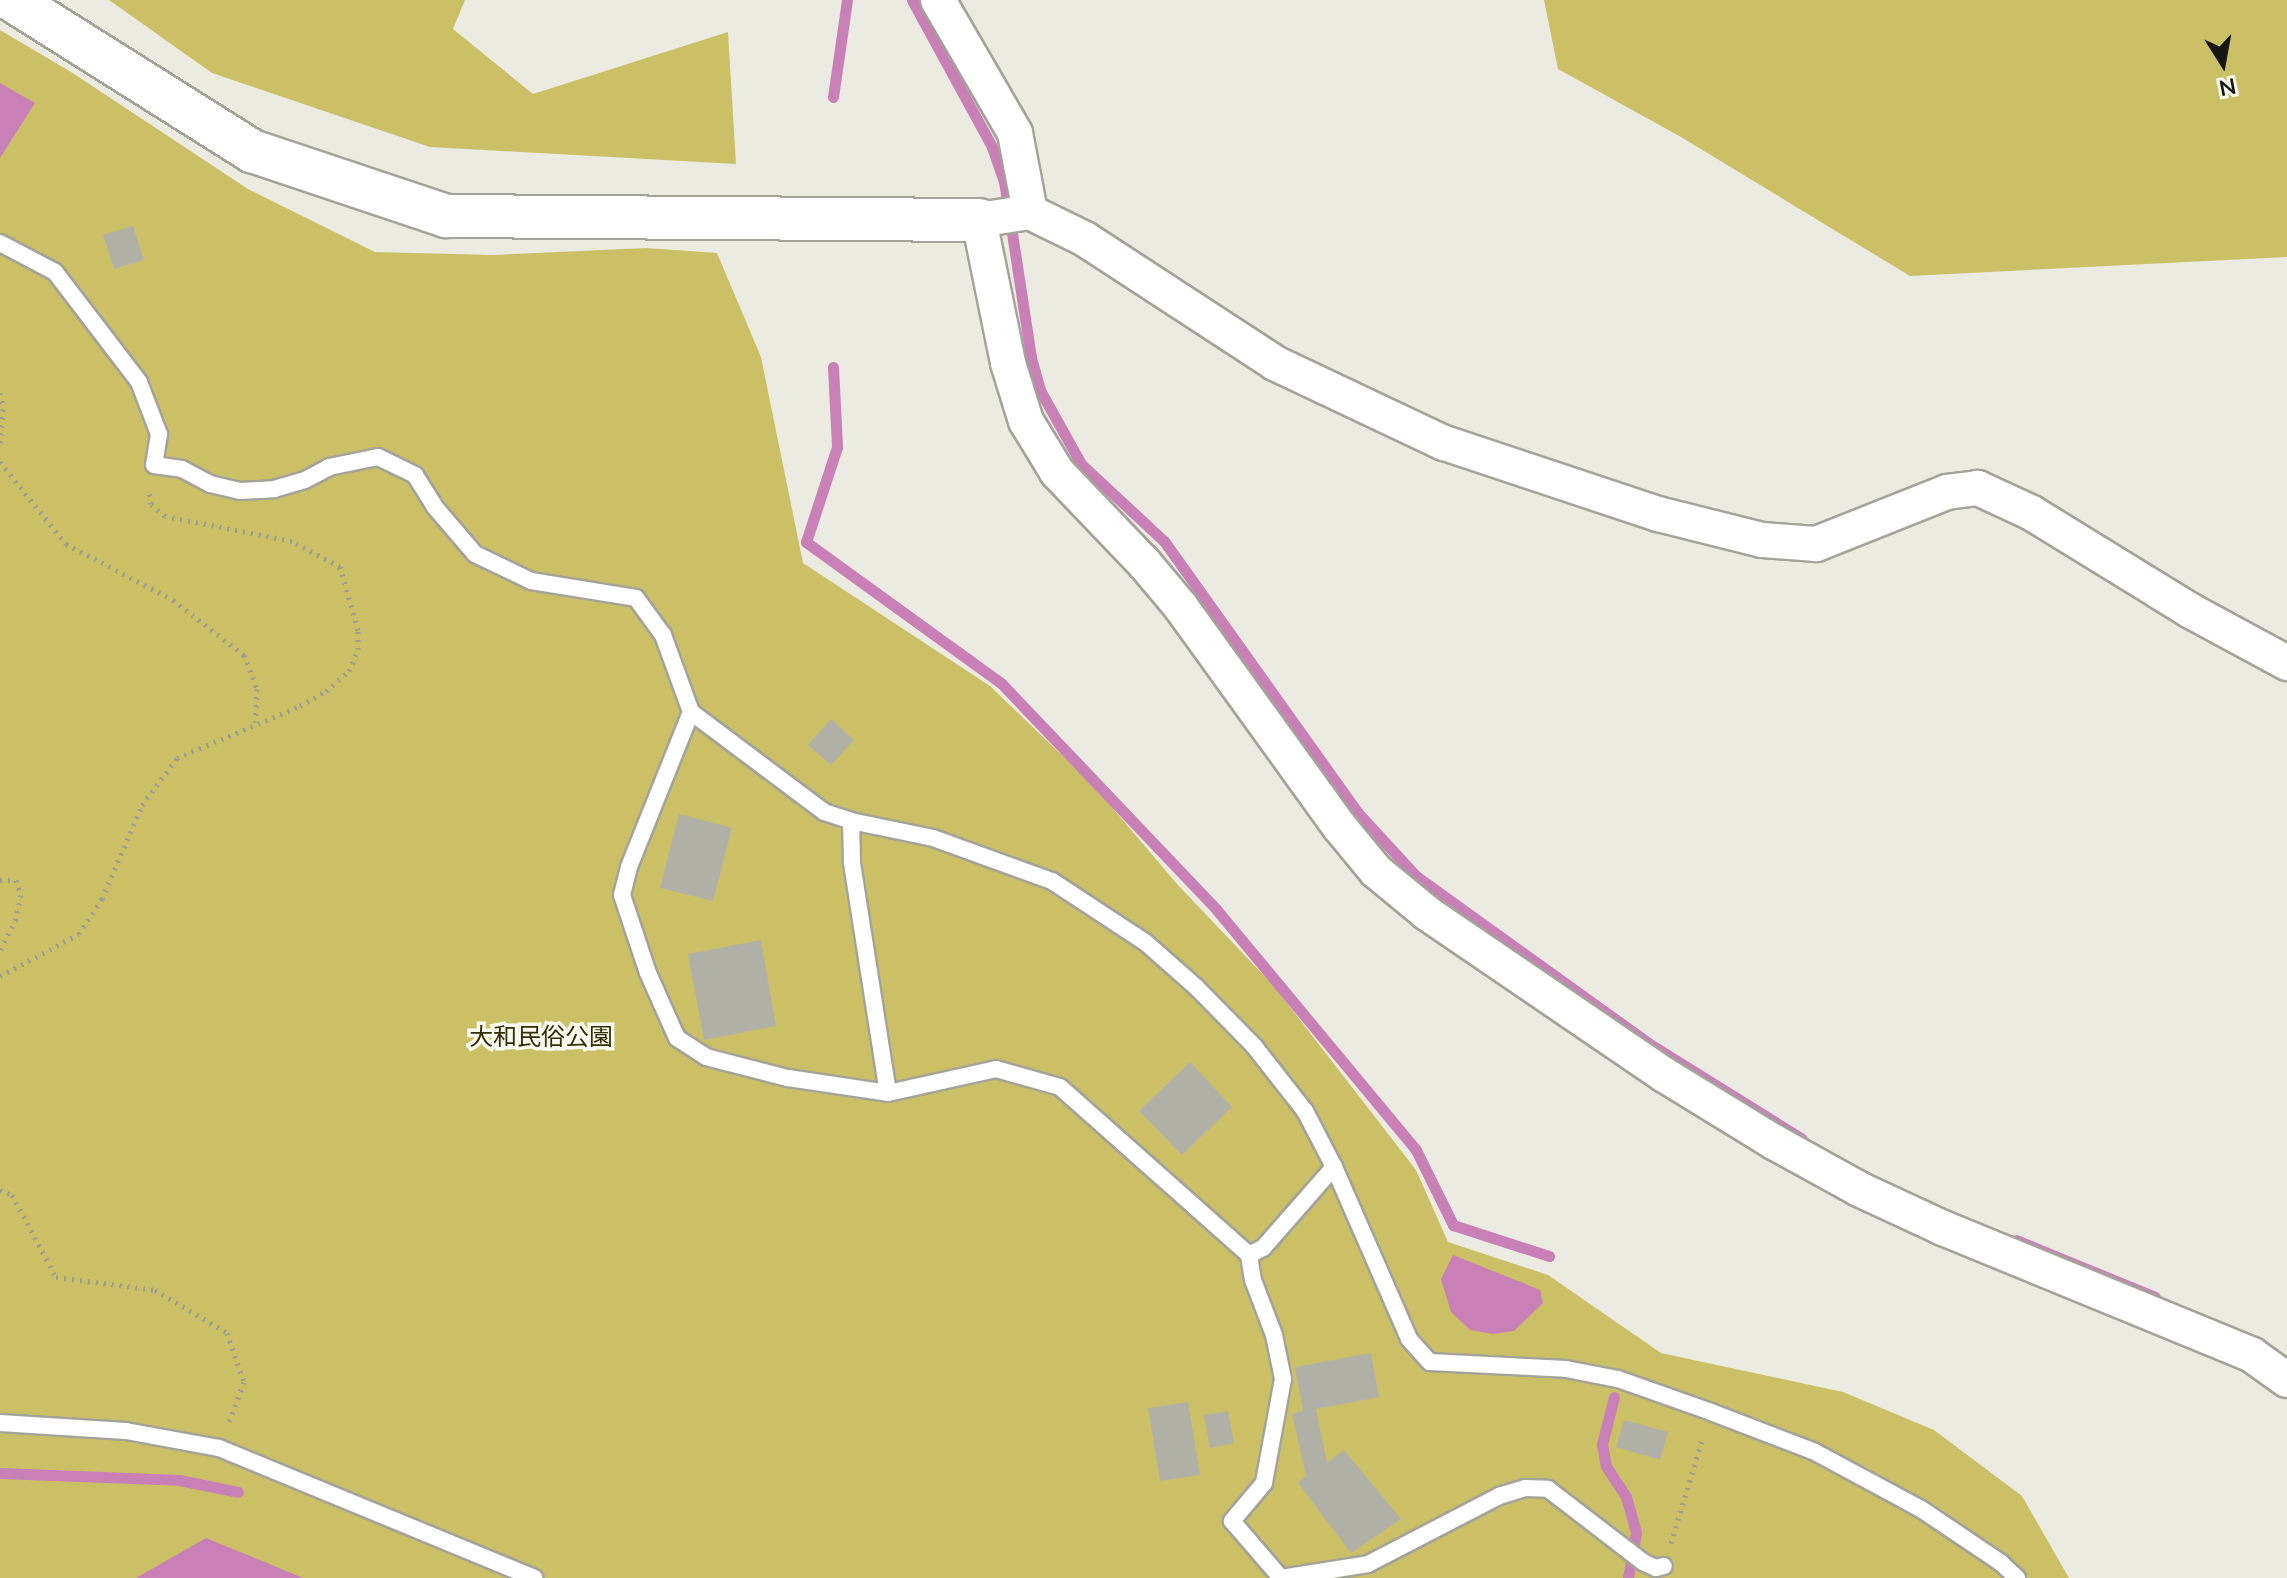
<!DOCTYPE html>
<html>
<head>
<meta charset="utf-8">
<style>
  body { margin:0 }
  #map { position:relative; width:2287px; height:1578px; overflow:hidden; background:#ecebe2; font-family:Mulish,"Noto Sans JP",sans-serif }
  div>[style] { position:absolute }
  .green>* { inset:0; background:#ccc067 }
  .water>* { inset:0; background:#c880b7 }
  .stream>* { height:11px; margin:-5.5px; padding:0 5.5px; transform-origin:5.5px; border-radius:5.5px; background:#c880b7 }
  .building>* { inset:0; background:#b1b1a8 }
  .path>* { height:5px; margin-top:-2.5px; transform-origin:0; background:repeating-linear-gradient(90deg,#9d9c95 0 2px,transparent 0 8px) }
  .roads { filter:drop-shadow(2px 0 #a4a39a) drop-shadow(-2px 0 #a4a39a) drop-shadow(0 2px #a4a39a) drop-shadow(0 -2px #a4a39a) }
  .service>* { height:16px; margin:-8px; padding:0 8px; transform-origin:8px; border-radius:8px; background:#fff }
  .minor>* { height:34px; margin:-17px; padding:0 17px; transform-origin:17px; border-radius:17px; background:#fff }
  .tertiary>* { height:42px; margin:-21px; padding:0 21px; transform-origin:21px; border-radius:21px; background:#fff }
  span { translate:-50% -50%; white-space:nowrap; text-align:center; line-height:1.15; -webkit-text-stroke:7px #faf9ef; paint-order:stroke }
  .park-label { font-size:24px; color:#332e05 }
  .north { position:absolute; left:2183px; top:24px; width:80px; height:80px; -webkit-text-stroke:6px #faf9ef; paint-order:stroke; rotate:169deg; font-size:22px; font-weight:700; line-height:32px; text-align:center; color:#161613 }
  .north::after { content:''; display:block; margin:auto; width:28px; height:36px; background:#161613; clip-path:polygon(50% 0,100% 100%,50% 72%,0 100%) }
</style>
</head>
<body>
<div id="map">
  <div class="green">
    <div style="clip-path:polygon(109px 0,465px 0,453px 29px,533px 94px,728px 32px,736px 164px,430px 147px,212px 73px)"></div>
    <div style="clip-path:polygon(1544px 0,2287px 0,2287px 257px,1910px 276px,1681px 137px,1558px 69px)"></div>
    <div style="clip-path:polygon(0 30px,71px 72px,248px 189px,375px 252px,493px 255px,646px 248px,717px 253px,761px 357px,803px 563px,990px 686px,1093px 785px,1177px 884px,1273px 985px,1416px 1170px,1448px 1242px,1548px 1275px,1661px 1353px,1843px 1392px,1934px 1430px,2022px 1496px,2069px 1578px,0 1578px)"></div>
  </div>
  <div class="water">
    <div style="clip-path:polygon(0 83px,35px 103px,0 158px)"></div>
    <div style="clip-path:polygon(1453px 1255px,1540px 1290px,1543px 1303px,1514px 1331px,1493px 1334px,1470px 1330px,1451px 1312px,1441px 1279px)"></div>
    <div style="clip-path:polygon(206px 1538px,303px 1578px,136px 1578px)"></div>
  </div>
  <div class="stream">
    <div style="left:912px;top:0;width:167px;rotate:61.4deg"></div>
    <div style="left:992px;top:147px;width:36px;rotate:71deg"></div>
    <div style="left:1004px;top:181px;width:179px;rotate:81.3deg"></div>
    <div style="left:1031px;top:358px;width:35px;rotate:74deg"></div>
    <div style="left:1041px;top:392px;width:82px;rotate:60.9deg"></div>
    <div style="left:1081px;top:464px;width:113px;rotate:42.9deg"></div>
    <div style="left:1164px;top:541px;width:334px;rotate:54.5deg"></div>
    <div style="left:1358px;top:813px;width:86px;rotate:47.4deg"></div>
    <div style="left:1416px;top:876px;width:286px;rotate:35.7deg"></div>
    <div style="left:1648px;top:1043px;width:181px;rotate:31.9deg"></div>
    <div style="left:833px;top:97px;width:98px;rotate:-81.8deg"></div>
    <div style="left:833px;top:367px;width:80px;rotate:87.1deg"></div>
    <div style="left:837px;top:447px;width:100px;rotate:108.1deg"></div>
    <div style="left:806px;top:542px;width:241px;rotate:35.9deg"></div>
    <div style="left:1001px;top:683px;width:312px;rotate:46.4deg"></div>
    <div style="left:1216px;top:909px;width:313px;rotate:50.3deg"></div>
    <div style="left:1416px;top:1150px;width:84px;rotate:63.7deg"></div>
    <div style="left:1453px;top:1225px;width:101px;rotate:17.9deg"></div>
    <div style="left:2016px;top:1240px;width:150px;rotate:22.3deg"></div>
    <div style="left:1614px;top:1397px;width:49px;rotate:104.3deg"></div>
    <div style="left:1602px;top:1444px;width:22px;rotate:80deg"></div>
    <div style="left:1606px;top:1466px;width:37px;rotate:57deg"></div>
    <div style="left:1626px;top:1497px;width:37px;rotate:74deg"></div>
    <div style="left:1636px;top:1533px;width:46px;rotate:100.1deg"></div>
    <div style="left:0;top:1473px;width:179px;rotate:2.2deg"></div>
    <div style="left:179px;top:1480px;width:60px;rotate:11.5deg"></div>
  </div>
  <div class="building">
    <div style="clip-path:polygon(133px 226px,144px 260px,114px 269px,103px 235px)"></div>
    <div style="clip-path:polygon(831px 719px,854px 740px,831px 765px,808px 745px)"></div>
    <div style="clip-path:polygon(679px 814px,732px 828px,713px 901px,660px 888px)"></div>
    <div style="clip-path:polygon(761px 940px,776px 1026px,704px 1040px,688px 954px)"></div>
    <div style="clip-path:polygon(1190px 1062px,1232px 1107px,1182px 1155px,1139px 1111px)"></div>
    <div style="clip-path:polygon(1371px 1353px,1379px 1397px,1316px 1409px,1327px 1463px,1344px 1450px,1401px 1519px,1351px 1553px,1298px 1483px,1306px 1476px,1292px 1414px,1303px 1411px,1295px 1367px)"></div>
    <div style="clip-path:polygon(1188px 1402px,1200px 1475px,1160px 1481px,1148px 1408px)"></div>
    <div style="clip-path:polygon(1228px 1411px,1234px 1443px,1210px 1448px,1204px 1415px)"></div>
    <div style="clip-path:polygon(1624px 1420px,1668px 1432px,1660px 1460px,1616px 1447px)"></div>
  </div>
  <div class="path">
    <div style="left:0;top:393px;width:16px;rotate:79deg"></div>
    <div style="left:3px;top:409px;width:38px;rotate:95deg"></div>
    <div style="left:0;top:462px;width:105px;rotate:51.2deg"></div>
    <div style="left:66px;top:544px;width:121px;rotate:27.6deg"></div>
    <div style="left:173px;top:600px;width:90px;rotate:37.8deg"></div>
    <div style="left:244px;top:655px;width:36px;rotate:69deg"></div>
    <div style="left:257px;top:689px;width:33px;rotate:93deg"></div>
    <div style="left:0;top:880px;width:16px"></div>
    <div style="left:16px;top:880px;width:16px;rotate:72deg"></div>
    <div style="left:21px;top:895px;width:25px;rotate:102deg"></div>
    <div style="left:16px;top:919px;width:36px;rotate:117deg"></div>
    <div style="left:0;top:976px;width:89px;rotate:-28deg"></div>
    <div style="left:79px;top:934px;width:42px;rotate:-56.7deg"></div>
    <div style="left:102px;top:899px;width:102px;rotate:-66.9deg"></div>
    <div style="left:142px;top:805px;width:59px;rotate:-53.3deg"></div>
    <div style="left:177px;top:758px;width:134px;rotate:-22.9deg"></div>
    <div style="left:300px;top:706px;width:30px;rotate:-30deg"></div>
    <div style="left:326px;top:691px;width:30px;rotate:-41deg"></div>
    <div style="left:349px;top:671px;width:24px;rotate:-68deg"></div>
    <div style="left:358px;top:649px;width:19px;rotate:-90deg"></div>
    <div style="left:358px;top:630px;width:66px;rotate:-105.9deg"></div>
    <div style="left:340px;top:567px;width:55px;rotate:-151.6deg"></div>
    <div style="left:292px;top:541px;width:129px;rotate:-168.9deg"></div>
    <div style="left:165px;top:516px;width:18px;rotate:-139deg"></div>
    <div style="left:151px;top:504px;width:12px;rotate:-99deg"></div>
    <div style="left:0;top:1190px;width:13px;rotate:23deg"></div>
    <div style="left:12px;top:1195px;width:93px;rotate:61.8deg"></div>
    <div style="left:56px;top:1277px;width:100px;rotate:7.5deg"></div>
    <div style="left:155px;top:1290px;width:84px;rotate:30.8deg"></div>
    <div style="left:227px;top:1333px;width:52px;rotate:70.9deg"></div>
    <div style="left:244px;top:1382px;width:46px;rotate:110.4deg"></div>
    <div style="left:1671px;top:1543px;width:111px;rotate:-73.2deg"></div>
  </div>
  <div class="roads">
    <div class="service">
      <div style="left:0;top:243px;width:62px;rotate:27.8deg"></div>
      <div style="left:55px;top:272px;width:138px;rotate:52.6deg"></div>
      <div style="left:139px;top:382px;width:56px;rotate:69deg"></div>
      <div style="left:159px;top:434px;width:31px;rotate:99deg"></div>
      <div style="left:154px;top:465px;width:28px;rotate:8deg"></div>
      <div style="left:182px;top:469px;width:32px;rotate:28deg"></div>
      <div style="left:210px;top:484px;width:31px;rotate:13deg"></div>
      <div style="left:240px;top:491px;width:34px;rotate:-3deg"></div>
      <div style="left:274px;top:489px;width:32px;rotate:-16deg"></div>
      <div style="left:305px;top:480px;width:27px;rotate:-28deg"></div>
      <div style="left:329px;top:467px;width:50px;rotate:-11.5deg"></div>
      <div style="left:378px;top:457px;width:41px;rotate:25.9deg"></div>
      <div style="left:415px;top:475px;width:36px;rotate:58deg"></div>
      <div style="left:434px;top:506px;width:63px;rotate:49.5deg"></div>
      <div style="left:475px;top:554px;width:62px;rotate:25.7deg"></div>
      <div style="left:531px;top:581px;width:106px;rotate:9.2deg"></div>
      <div style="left:636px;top:598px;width:46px;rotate:53.9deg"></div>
      <div style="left:663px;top:635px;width:82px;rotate:70deg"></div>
      <div style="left:691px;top:712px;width:166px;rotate:36.9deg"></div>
      <div style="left:824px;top:812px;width:28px;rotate:18deg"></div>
      <div style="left:851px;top:821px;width:84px;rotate:11.7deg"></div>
      <div style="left:933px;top:838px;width:127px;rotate:19.9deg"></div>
      <div style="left:1052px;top:881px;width:111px;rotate:33.3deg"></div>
      <div style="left:1145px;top:942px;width:68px;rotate:41.4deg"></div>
      <div style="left:1196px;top:987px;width:83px;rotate:45.5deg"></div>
      <div style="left:1254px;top:1046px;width:83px;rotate:51.9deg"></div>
      <div style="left:1305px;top:1111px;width:63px;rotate:62.6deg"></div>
      <div style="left:1334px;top:1167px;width:188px;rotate:66.4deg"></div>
      <div style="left:1409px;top:1339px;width:31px;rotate:48deg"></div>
      <div style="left:1430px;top:1362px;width:136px;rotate:2.9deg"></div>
      <div style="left:1566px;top:1369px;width:53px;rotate:10.9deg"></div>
      <div style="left:1618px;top:1379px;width:99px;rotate:19.5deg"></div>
      <div style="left:1711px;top:1412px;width:111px;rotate:21deg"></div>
      <div style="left:1815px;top:1452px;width:120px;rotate:28.3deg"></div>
      <div style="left:1921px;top:1509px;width:97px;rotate:34deg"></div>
      <div style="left:2001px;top:1563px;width:22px;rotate:43deg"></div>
      <div style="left:691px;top:712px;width:167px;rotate:111.8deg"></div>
      <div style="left:629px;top:867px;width:29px;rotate:104deg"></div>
      <div style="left:622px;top:895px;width:82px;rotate:71.6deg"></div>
      <div style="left:648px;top:973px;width:71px;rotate:66deg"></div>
      <div style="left:677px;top:1038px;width:35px;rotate:33deg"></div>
      <div style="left:706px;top:1057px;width:85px;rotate:14.4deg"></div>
      <div style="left:788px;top:1078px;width:101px;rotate:8.5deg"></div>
      <div style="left:888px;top:1093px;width:234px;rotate:-98.9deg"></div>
      <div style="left:852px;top:862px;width:41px;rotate:-91.4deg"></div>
      <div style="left:888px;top:1093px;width:111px;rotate:-12.5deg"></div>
      <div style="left:996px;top:1069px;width:66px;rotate:15.7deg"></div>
      <div style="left:1060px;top:1087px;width:253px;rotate:41.6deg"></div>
      <div style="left:1249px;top:1255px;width:25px;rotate:81deg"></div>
      <div style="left:1253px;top:1280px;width:59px;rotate:69.1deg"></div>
      <div style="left:1274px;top:1335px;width:45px;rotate:78.4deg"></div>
      <div style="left:1283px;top:1379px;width:106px;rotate:100.4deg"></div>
      <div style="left:1264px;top:1483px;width:50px;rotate:130.1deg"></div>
      <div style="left:1232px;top:1521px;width:75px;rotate:49.3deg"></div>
      <div style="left:1281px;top:1578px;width:88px;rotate:-9.1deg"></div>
      <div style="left:1368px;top:1564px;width:148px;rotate:-27.4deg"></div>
      <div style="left:1499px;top:1496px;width:27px;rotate:-17deg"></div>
      <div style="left:1525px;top:1488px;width:23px;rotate:2deg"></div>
      <div style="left:1548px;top:1489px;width:120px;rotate:37.5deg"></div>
      <div style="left:1643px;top:1562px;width:14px;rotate:25deg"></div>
      <div style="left:1656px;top:1568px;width:8px;rotate:-14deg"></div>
      <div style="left:1249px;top:1255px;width:16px;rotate:-27deg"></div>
      <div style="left:1263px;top:1248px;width:108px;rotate:-48.8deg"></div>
      <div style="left:0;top:1423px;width:126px;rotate:3.6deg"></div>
      <div style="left:126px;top:1431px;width:95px;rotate:10.4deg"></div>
      <div style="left:219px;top:1448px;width:341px;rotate:22.4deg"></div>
    </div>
    <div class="minor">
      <div style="left:938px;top:0;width:154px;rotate:59.9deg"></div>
      <div style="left:1015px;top:133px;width:80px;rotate:79.2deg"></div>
      <div style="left:2287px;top:663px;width:109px;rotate:-151.6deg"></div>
      <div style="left:2191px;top:611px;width:187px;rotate:-148.4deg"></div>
      <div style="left:2032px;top:513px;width:60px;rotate:-155.2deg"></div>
      <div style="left:1978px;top:488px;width:31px;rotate:173deg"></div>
      <div style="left:1947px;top:492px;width:141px;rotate:158.3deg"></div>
      <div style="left:1816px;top:544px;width:54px;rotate:-175.8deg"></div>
      <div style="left:1762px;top:540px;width:107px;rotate:-166deg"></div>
      <div style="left:1658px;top:514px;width:225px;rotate:-161.6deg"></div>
      <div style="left:1444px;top:443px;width:187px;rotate:-154.7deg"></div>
      <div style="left:1275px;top:363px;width:227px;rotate:-146.9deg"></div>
      <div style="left:1085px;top:239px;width:61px;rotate:-153.9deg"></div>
      <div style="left:1030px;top:212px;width:52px;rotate:171.1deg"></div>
      <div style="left:979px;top:220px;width:146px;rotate:78.5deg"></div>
      <div style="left:1008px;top:363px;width:61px;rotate:72.8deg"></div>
      <div style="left:1026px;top:421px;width:60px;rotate:58.7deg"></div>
      <div style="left:1057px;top:472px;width:127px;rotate:46.3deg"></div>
      <div style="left:1145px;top:564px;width:56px;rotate:50.1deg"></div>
      <div style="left:1181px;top:607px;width:270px;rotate:54.2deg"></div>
      <div style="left:1339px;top:826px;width:58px;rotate:50.6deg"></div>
      <div style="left:1376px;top:871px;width:66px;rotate:39.5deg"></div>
      <div style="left:1427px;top:913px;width:286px;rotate:34.3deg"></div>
      <div style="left:1663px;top:1074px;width:130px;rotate:31.5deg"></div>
      <div style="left:1774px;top:1142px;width:97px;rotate:28.9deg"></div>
      <div style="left:1859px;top:1189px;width:93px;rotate:24.9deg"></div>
      <div style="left:1943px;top:1228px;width:334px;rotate:22.3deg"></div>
      <div style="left:2252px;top:1355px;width:43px;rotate:35.5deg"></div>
    </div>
    <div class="tertiary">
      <div style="left:12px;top:0;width:284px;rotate:32.2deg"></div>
      <div style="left:252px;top:151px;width:205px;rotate:18.5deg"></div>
      <div style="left:446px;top:216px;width:533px;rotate:0.43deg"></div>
    </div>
  </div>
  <div class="park-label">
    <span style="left:541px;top:1037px">大和民俗公園</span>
  </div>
  <div class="north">N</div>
</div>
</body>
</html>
